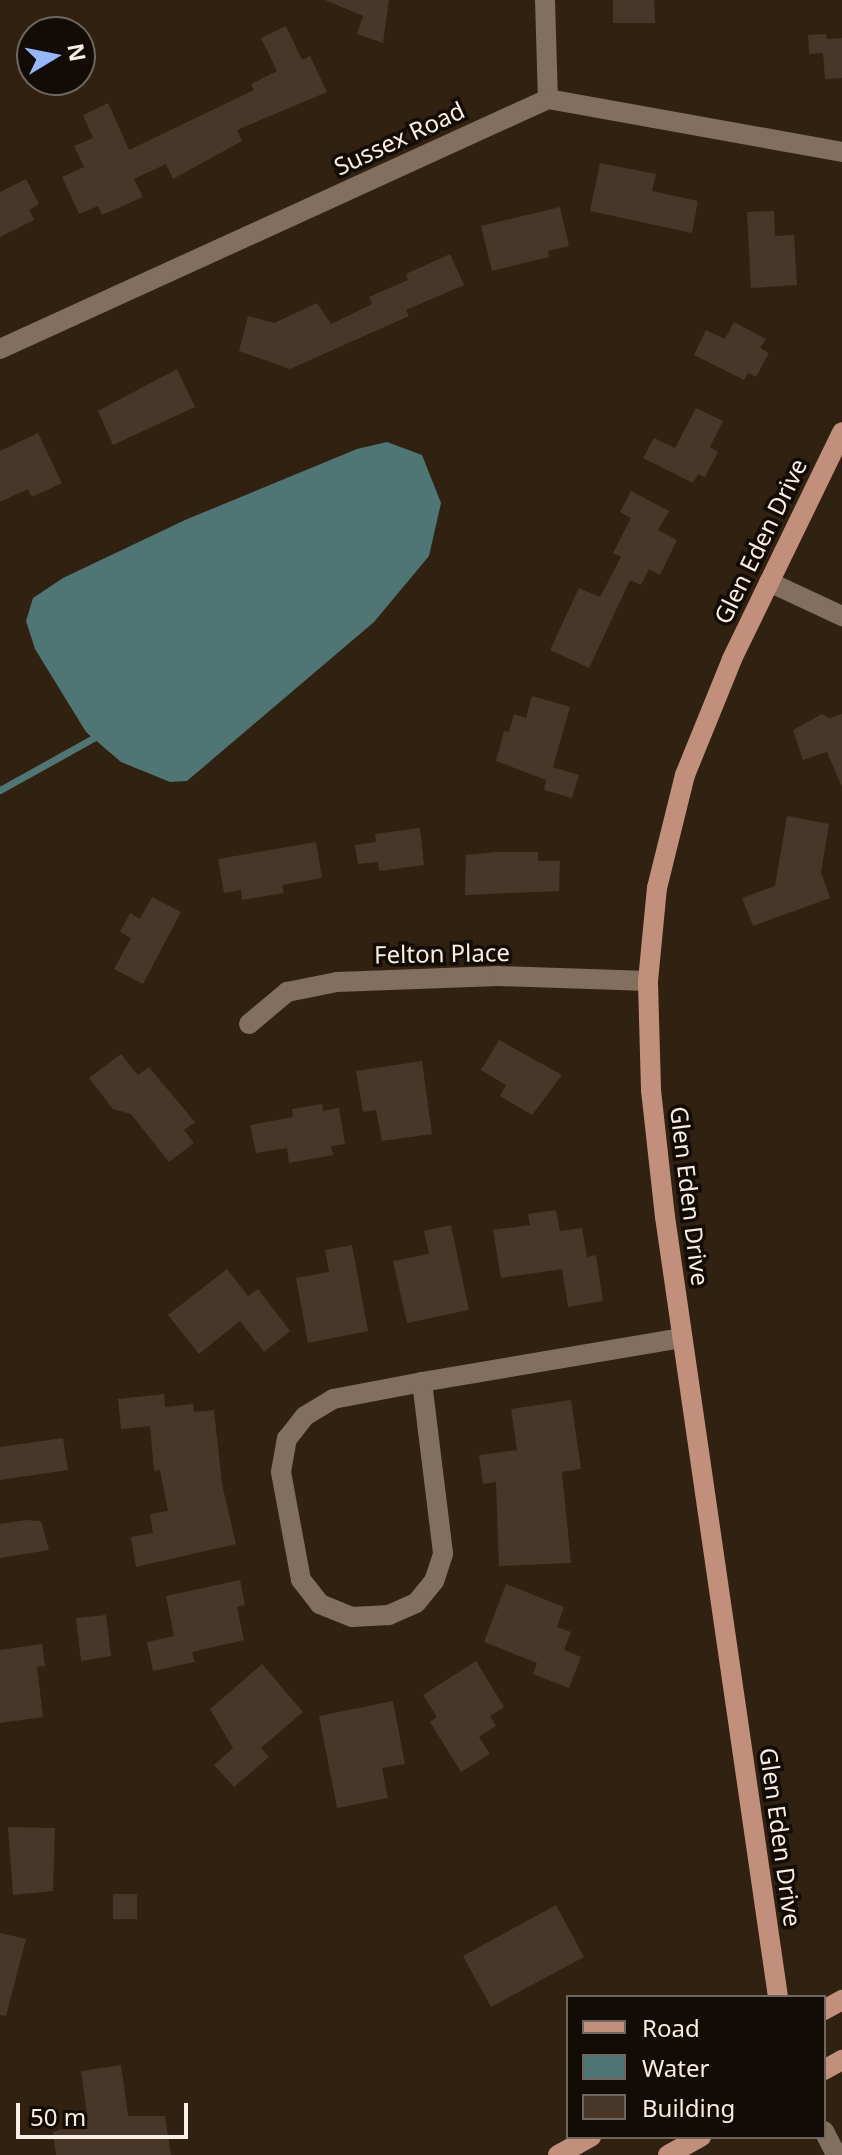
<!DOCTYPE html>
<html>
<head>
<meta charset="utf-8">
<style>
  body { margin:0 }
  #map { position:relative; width:842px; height:2155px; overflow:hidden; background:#302111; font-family:"Noto Sans",sans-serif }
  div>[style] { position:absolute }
  .water>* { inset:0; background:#507575 }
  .stream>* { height:7px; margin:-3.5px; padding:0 3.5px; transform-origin:3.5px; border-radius:3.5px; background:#507575 }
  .building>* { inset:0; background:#483728 }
  .minor>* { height:20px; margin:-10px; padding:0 10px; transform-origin:10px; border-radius:10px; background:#826f5d }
  .major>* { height:20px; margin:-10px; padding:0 10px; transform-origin:10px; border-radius:10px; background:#c28f7c }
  span { translate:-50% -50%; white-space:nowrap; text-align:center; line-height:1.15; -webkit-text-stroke:7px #130c06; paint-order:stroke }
  .street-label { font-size:24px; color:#f8eee4 }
  .legend { position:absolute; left:566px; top:1995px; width:260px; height:144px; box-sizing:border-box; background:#130c06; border:2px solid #6f665f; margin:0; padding:10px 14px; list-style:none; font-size:24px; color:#f8eee4 }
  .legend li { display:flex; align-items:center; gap:16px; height:40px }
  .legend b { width:40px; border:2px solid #6f665f }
  .north { position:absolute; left:16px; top:16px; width:80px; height:80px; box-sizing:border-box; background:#130c06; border:2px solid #6f665f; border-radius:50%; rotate:80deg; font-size:22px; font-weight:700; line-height:32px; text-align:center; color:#f8eee4 }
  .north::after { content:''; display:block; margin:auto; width:28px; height:36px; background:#97b6fd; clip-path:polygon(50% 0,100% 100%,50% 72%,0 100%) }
  .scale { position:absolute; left:16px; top:2103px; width:172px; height:36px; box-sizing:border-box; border:4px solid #f8eee4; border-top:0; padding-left:10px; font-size:24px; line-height:28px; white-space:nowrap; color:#f8eee4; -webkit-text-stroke:6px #130c06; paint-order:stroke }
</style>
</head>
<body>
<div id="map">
  <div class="water">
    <div style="clip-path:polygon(387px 442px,422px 455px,441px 503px,429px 556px,374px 622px,187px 781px,170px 782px,121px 762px,86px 732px,35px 649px,26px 621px,33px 598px,63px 578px,185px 520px,357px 449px)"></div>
  </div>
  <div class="stream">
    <div style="left:0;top:790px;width:113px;rotate:-29.1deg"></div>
  </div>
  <div class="building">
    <div style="clip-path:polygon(325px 0,389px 0,383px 43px,357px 34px,363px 16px)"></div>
    <div style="clip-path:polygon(613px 0,654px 0,655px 23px,613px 23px)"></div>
    <div style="clip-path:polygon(286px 26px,302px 60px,310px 56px,327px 92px,237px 130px,242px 141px,173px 179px,166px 164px,134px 179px,143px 197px,102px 215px,98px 206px,79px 214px,62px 177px,84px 167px,74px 146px,93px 138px,83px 115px,108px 103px,129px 150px,254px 90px,251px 84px,277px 71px,261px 38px)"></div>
    <div style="clip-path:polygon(826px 34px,827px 39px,842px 38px,842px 78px,825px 79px,823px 53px,809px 54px,808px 35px)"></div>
    <div style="clip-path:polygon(600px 163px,656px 174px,652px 191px,698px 201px,692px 233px,590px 211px)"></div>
    <div style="clip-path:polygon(26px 179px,39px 204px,29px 210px,34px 220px,0 237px,0 192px)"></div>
    <div style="clip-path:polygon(560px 207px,569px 246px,548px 251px,549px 257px,492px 271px,481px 226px)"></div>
    <div style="clip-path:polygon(774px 211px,775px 236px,794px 235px,797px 285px,751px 288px,747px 212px)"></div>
    <div style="clip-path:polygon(450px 254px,464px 285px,406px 310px,409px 316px,290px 369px,239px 351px,248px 316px,274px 323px,317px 303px,331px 324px,372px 304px,369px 297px,408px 280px,406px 274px)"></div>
    <div style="clip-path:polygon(734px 322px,766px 339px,760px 348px,769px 353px,756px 377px,748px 373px,744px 380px,694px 355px,706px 330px,725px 339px)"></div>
    <div style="clip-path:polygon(177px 369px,195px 407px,113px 445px,98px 411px)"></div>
    <div style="clip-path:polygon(696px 408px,723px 421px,710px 447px,718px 452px,705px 477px,698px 474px,693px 483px,643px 458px,654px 438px,675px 448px)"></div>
    <div style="clip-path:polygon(38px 433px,62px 483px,32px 497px,28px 489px,0 502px,0 451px)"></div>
    <div style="clip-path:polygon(631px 491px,669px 511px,658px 530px,677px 540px,660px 575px,649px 569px,641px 585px,630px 580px,589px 668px,550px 650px,579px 588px,600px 597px,621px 557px,613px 553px,631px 518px,620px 512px)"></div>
    <div style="clip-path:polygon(532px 696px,570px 707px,553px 767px,579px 775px,572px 798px,544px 790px,546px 780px,496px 761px,504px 731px,509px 732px,514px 714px,526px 718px)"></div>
    <div style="clip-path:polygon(822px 714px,829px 718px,842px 714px,842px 787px,827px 752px,803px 760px,793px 730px)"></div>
    <div style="clip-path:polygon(787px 816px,829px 824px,821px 872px,830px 898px,753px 926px,742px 898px,775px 886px)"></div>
    <div style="clip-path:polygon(420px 828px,424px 865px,379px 871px,378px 862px,358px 864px,355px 845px,376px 842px,375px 834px)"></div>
    <div style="clip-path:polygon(316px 842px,322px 878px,282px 885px,284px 893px,242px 900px,241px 890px,224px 893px,218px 859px)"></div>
    <div style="clip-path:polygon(495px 852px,538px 852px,538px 861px,560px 861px,559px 891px,465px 895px,466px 855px)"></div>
    <div style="clip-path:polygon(152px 897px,181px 912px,143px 984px,114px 969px,131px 938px,120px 932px,130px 913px,140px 919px)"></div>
    <div style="clip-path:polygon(499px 1040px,562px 1075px,532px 1115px,500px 1096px,506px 1085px,481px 1070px)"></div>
    <div style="clip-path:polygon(121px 1054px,138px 1075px,149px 1067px,195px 1122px,184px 1130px,194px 1143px,169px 1162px,131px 1114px,113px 1109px,89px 1078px)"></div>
    <div style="clip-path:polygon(422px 1061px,432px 1134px,382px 1141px,376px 1110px,363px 1112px,356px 1071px)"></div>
    <div style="clip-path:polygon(322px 1104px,323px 1111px,339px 1108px,345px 1144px,331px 1146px,333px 1155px,289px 1163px,287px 1148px,256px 1153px,250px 1125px,293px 1117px,292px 1109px)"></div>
    <div style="clip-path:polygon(556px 1210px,560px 1231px,582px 1228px,587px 1257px,596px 1255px,603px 1301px,568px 1307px,562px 1269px,501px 1278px,493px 1230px,530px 1225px,528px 1214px)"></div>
    <div style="clip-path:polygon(451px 1225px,469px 1310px,407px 1323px,393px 1261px,429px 1254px,424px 1231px)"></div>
    <div style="clip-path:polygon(352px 1245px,368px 1331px,308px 1343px,296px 1278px,329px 1272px,325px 1250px)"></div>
    <div style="clip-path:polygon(227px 1269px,248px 1296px,258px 1289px,290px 1331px,264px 1352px,240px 1321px,199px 1354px,168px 1315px)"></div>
    <div style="clip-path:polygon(164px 1394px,165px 1407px,193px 1404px,194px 1412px,214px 1410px,222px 1484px,236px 1544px,136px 1567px,131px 1537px,153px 1533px,150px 1514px,168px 1511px,160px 1470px,154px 1471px,150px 1426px,121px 1429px,118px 1399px)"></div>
    <div style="clip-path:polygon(571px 1400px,581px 1469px,562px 1472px,571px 1563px,499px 1566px,496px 1482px,483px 1484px,479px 1455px,517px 1450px,511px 1409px)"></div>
    <div style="clip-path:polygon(63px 1438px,68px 1470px,0 1480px,0 1447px)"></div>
    <div style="clip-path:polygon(26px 1520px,41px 1521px,49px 1550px,0 1558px,0 1524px)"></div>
    <div style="clip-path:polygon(240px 1580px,245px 1605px,237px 1607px,244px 1640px,192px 1652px,195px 1662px,153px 1671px,147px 1642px,174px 1636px,166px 1596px)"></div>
    <div style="clip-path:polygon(506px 1584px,564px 1607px,557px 1627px,571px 1632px,564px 1650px,581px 1657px,569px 1688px,533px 1674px,537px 1663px,484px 1642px)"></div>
    <div style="clip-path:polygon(106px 1615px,111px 1656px,81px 1661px,76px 1618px)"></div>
    <div style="clip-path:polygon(42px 1644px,45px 1666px,37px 1667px,43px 1717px,0 1723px,0 1650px)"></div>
    <div style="clip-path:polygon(476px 1661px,504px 1707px,490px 1716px,496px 1726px,479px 1737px,490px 1754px,461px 1772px,430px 1722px,437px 1717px,423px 1695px)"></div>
    <div style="clip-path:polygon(262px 1664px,303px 1712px,261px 1748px,269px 1757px,234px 1787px,214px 1765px,233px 1748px,210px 1709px)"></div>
    <div style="clip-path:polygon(393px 1701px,405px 1764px,382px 1768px,388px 1798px,337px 1808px,319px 1716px)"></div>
    <div style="clip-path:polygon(8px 1827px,55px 1828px,53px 1891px,13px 1895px)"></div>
    <div style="clip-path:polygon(113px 1894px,137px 1894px,137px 1919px,113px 1919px)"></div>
    <div style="clip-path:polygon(556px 1905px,584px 1957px,491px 2007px,463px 1956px)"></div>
    <div style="clip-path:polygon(0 1933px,26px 1939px,6px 2016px,0 2015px)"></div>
    <div style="clip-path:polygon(121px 2065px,128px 2116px,165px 2116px,171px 2155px,56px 2155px,53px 2132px,88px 2120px,81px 2071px)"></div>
  </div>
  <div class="minor">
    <div style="left:545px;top:0;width:99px;rotate:88.3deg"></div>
    <div style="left:0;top:349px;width:602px;rotate:-24.52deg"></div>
    <div style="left:548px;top:99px;width:299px;rotate:10.2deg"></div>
    <div style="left:769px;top:582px;width:81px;rotate:25deg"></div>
    <div style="left:249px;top:1024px;width:50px;rotate:-40.1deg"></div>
    <div style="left:287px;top:992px;width:51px;rotate:-11.3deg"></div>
    <div style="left:337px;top:982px;width:161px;rotate:-2.1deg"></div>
    <div style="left:498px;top:976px;width:150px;rotate:1.9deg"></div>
    <div style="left:422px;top:1382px;width:173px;rotate:83deg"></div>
    <div style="left:443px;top:1554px;width:28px;rotate:108deg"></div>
    <div style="left:434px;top:1581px;width:28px;rotate:129deg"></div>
    <div style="left:416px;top:1603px;width:30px;rotate:156deg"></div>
    <div style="left:389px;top:1615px;width:37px;rotate:177deg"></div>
    <div style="left:352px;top:1617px;width:35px;rotate:-158deg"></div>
    <div style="left:320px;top:1604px;width:31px;rotate:-128deg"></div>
    <div style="left:301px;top:1580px;width:110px;rotate:-100.5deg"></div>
    <div style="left:281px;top:1472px;width:34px;rotate:-80deg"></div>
    <div style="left:287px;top:1439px;width:29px;rotate:-52deg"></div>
    <div style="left:305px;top:1416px;width:33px;rotate:-31deg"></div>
    <div style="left:333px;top:1399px;width:91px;rotate:-10.8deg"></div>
    <div style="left:422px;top:1382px;width:264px;rotate:-9.6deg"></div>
    <div style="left:824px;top:2131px;width:27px;rotate:63deg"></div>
  </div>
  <div class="major">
    <div style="left:778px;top:1997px;width:788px;rotate:-98.24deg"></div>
    <div style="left:665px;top:1217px;width:128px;rotate:-96.3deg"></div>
    <div style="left:651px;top:1090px;width:109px;rotate:-91.6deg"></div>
    <div style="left:648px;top:981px;width:93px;rotate:-84.5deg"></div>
    <div style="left:657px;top:888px;width:116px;rotate:-76.1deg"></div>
    <div style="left:685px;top:775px;width:125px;rotate:-67.9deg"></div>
    <div style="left:732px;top:659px;width:252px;rotate:-64.1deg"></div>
    <div style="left:824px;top:2010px;width:21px;rotate:-29deg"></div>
    <div style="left:824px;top:2070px;width:21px;rotate:-29deg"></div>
    <div style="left:558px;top:2155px;width:38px;rotate:-29deg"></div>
    <div style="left:668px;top:2155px;width:38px;rotate:-29deg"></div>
  </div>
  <div class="street-label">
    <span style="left:399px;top:138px;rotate:-25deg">Sussex Road</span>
    <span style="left:760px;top:541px;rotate:-64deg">Glen Eden Drive</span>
    <span style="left:442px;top:953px;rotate:-1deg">Felton Place</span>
    <span style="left:690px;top:1196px;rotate:83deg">Glen Eden Drive</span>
    <span style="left:781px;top:1837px;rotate:82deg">Glen Eden Drive</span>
  </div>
  <ul class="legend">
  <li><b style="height:10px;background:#c28f7c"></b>Road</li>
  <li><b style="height:22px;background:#507575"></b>Water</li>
  <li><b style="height:22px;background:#483728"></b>Building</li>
  </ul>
  <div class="north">N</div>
  <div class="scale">50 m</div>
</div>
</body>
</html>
